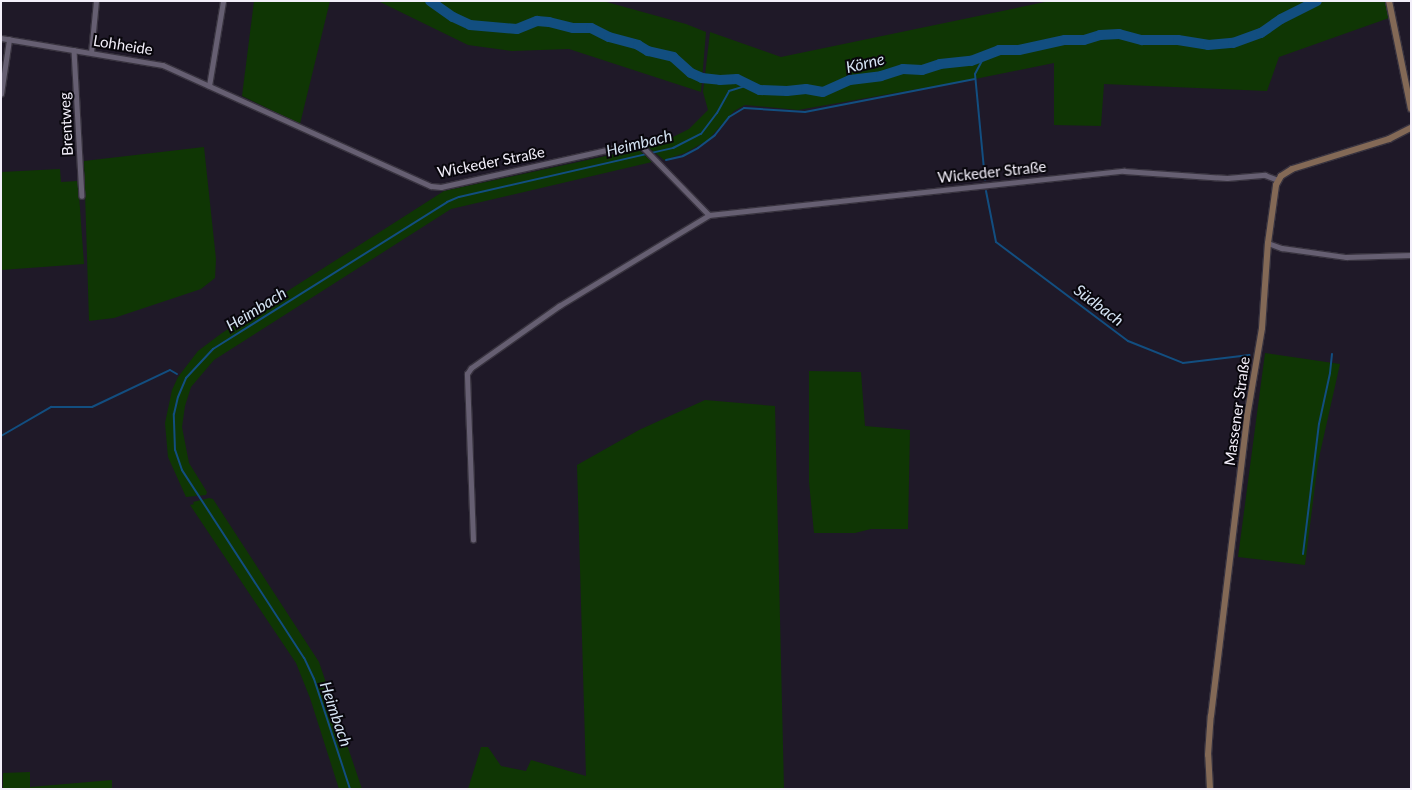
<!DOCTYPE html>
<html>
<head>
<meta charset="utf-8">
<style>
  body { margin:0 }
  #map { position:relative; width:1412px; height:790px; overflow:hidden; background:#1f1928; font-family:Lato,sans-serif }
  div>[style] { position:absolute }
  .green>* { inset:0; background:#0f3604 }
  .stream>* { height:2px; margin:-1px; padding:0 1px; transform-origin:1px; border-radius:1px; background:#124e80 }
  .river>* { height:10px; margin:-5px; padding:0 5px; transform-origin:5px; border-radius:5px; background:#124e80 }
  .roads { filter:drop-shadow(1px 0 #38333f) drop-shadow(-1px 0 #38333f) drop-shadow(0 1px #38333f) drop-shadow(0 -1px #38333f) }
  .street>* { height:4.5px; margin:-2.25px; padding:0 2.25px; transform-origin:2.25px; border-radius:2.25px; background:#665f72 }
  .secondary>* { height:6px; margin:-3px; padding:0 3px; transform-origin:3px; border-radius:3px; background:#836956 }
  span { translate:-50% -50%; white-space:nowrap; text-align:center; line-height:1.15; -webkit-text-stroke:4px #08060c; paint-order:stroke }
  .street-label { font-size:15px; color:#f3effa }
  .water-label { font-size:16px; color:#d5e3f3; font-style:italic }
  .frame { position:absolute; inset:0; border:2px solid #f3effa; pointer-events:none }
</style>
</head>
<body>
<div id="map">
  <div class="green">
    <div style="clip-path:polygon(254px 1px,330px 1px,300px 124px,242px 96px)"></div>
    <div style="clip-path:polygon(378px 1px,603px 1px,686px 24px,706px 32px,701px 92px,569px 49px,512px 51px,468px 45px)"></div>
    <div style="clip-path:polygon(1050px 1px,1386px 1px,1389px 18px,1279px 57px,1267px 91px,1104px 84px,1101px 126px,1054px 125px,1054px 63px,975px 79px,798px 110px,745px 105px,734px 111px,708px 140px,685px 153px,664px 160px,648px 147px,661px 143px,689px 129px,708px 110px,703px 92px,710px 32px,781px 57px)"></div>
    <div style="clip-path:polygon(204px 147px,216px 259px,215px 278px,201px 289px,114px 318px,89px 321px,84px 161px)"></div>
    <div style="clip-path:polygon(638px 149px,652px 162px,451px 209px,214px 360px,191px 387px,185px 406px,182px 427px,189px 463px,207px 492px,206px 495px,186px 497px,168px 457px,165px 423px,172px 390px,178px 377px,198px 351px,222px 333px,444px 191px)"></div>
    <div style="clip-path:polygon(60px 169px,61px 182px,78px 181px,84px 264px,1px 270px,1px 172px)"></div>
    <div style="clip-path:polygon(1265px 353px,1340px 364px,1318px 462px,1305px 565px,1238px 557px)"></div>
    <div style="clip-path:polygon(809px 371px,861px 372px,865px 426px,910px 430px,908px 529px,871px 529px,855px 533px,814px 533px,809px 482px)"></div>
    <div style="clip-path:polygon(705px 400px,775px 406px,784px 789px,468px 789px,481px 747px,488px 747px,501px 766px,526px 771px,531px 760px,586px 776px,577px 465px,639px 430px)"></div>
    <div style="clip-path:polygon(209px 498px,213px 499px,319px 662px,362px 789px,339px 789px,310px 698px,296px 663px,190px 505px,194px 504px,193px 502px)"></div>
    <div style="clip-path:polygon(30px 772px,30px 787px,112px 780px,112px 789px,3px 789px,3px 773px)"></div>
  </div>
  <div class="stream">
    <div style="left:984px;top:57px;width:19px;rotate:118deg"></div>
    <div style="left:975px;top:74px;width:106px;rotate:84.6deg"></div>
    <div style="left:666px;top:160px;width:17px;rotate:-13deg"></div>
    <div style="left:683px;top:156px;width:17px;rotate:-28deg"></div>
    <div style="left:698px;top:148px;width:21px;rotate:-37deg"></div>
    <div style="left:715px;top:135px;width:23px;rotate:-52deg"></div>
    <div style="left:729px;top:117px;width:17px;rotate:-31deg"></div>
    <div style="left:744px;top:108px;width:61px;rotate:3.8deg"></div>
    <div style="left:805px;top:112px;width:173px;rotate:-11deg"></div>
    <div style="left:986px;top:191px;width:52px;rotate:78.9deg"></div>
    <div style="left:996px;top:242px;width:165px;rotate:36.9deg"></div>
    <div style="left:1128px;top:341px;width:59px;rotate:21.8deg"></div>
    <div style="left:1183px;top:363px;width:67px;rotate:-6.8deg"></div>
    <div style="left:1px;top:436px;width:58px;rotate:-30.1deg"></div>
    <div style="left:51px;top:407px;width:41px"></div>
    <div style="left:92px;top:407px;width:86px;rotate:-25.4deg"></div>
    <div style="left:170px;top:370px;width:8px;rotate:30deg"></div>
    <div style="left:1303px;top:554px;width:131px;rotate:-83deg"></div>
    <div style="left:1319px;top:424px;width:52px;rotate:-77.8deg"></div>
    <div style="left:1330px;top:373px;width:19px;rotate:-84deg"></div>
    <div style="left:350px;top:789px;width:116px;rotate:-108.1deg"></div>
    <div style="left:314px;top:679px;width:23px;rotate:-115deg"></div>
    <div style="left:304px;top:658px;width:224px;rotate:-123deg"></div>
    <div style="left:182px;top:470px;width:21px;rotate:-109deg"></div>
    <div style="left:175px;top:450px;width:36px;rotate:-92deg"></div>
    <div style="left:174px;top:414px;width:17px;rotate:-77deg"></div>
    <div style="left:178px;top:397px;width:21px;rotate:-67deg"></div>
    <div style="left:186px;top:378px;width:40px;rotate:-47deg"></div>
    <div style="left:213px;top:349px;width:276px;rotate:-32.1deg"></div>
    <div style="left:447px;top:202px;width:13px;rotate:-23deg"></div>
    <div style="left:459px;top:197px;width:220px;rotate:-12.9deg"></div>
    <div style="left:673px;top:148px;width:31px;rotate:-27deg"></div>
    <div style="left:701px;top:134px;width:26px;rotate:-53deg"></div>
    <div style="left:717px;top:113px;width:25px;rotate:-61deg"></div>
    <div style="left:729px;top:91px;width:21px;rotate:-17deg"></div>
  </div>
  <div class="river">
    <div style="left:430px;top:1px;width:28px;rotate:35deg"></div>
    <div style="left:453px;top:17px;width:19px;rotate:25deg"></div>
    <div style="left:470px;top:25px;width:47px;rotate:4.9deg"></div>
    <div style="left:517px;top:29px;width:22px;rotate:-22deg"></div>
    <div style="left:537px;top:21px;width:12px;rotate:5deg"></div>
    <div style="left:549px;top:22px;width:25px;rotate:14deg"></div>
    <div style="left:573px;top:28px;width:18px"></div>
    <div style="left:591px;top:28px;width:20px;rotate:27deg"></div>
    <div style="left:609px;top:37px;width:30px;rotate:15deg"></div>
    <div style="left:638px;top:45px;width:12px;rotate:31deg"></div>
    <div style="left:648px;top:51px;width:26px;rotate:13deg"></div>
    <div style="left:673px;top:57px;width:24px;rotate:42deg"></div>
    <div style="left:691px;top:73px;width:12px;rotate:24deg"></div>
    <div style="left:702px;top:78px;width:18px;rotate:6deg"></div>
    <div style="left:720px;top:80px;width:17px;rotate:-3deg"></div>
    <div style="left:737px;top:79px;width:25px;rotate:26deg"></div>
    <div style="left:760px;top:90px;width:27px;rotate:2deg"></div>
    <div style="left:787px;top:91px;width:19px;rotate:-6deg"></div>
    <div style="left:806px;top:89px;width:17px;rotate:10deg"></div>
    <div style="left:823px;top:92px;width:30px;rotate:-24deg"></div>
    <div style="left:850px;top:80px;width:31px;rotate:-7deg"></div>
    <div style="left:881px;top:76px;width:23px;rotate:-18deg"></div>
    <div style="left:903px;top:69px;width:19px;rotate:3deg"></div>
    <div style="left:922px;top:70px;width:19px;rotate:-18deg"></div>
    <div style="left:940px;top:64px;width:31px;rotate:-6deg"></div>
    <div style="left:971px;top:61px;width:30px;rotate:-21deg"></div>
    <div style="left:999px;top:50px;width:20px"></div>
    <div style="left:1019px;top:50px;width:47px;rotate:-12.3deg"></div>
    <div style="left:1065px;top:40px;width:19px"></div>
    <div style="left:1084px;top:40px;width:17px;rotate:-17deg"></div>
    <div style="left:1100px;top:35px;width:19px;rotate:-3deg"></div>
    <div style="left:1119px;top:34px;width:24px;rotate:15deg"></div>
    <div style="left:1142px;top:40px;width:36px"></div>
    <div style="left:1178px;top:40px;width:30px;rotate:9deg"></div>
    <div style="left:1208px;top:45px;width:25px;rotate:-5deg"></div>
    <div style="left:1233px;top:43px;width:30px;rotate:-20deg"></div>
    <div style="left:1261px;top:33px;width:24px;rotate:-35deg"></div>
    <div style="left:1281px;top:19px;width:40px;rotate:-26.6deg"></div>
  </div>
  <div class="roads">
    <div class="street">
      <div style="left:1px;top:38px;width:164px;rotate:9.5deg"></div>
      <div style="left:163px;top:65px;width:294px;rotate:24.3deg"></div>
      <div style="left:431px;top:186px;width:10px;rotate:6deg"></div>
      <div style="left:441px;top:187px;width:183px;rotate:-12.6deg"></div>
      <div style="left:620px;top:147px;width:22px;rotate:-3deg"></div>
      <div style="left:642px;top:146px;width:96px;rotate:45.8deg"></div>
      <div style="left:74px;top:50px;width:146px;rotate:86.9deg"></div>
      <div style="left:91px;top:53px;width:52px;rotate:-84.5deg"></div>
      <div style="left:209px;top:86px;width:86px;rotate:-80.6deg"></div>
      <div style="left:1px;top:94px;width:55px;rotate:-81.6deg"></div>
      <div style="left:1268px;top:243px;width:15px;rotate:20deg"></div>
      <div style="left:1282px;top:248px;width:65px;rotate:8deg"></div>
      <div style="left:1346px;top:257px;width:65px;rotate:-1.8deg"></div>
      <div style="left:473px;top:540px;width:166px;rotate:-92.1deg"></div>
      <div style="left:467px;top:374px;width:7px;rotate:-56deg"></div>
      <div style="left:471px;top:368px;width:108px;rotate:-35.2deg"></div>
      <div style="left:559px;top:306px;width:175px;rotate:-31.2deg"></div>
      <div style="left:709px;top:215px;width:417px;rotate:-6.1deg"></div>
      <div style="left:1124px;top:171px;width:103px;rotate:3.9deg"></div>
      <div style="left:1227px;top:178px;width:38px;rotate:-5deg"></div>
      <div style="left:1265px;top:175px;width:14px;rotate:21deg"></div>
    </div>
    <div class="secondary">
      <div style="left:1389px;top:1px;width:110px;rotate:78.5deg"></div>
      <div style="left:1210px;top:789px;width:34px;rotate:-93deg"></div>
      <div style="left:1208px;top:755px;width:39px;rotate:-86deg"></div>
      <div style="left:1211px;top:716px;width:301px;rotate:-83.1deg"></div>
      <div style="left:1247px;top:417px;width:90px;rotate:-80.4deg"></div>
      <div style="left:1262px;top:328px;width:85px;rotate:-86deg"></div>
      <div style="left:1268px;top:243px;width:59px;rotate:-82.1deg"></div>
      <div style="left:1276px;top:185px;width:10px;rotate:-61deg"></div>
      <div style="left:1281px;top:176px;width:13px;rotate:-32deg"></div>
      <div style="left:1292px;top:169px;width:102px;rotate:-17.2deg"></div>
      <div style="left:1389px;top:139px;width:25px;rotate:-27deg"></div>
    </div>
  </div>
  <div class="street-label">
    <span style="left:123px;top:45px;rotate:9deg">Lohheide</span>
    <span style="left:66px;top:124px;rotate:-93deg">Brentweg</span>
    <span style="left:491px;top:162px;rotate:-11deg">Wickeder Straße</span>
    <span style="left:992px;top:172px;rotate:-6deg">Wickeder Straße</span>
    <span style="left:1237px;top:411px;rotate:-82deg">Massener Straße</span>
  </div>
  <div class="water-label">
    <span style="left:865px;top:63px;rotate:-14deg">Körne</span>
    <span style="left:639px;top:143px;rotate:-14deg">Heimbach</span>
    <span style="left:1099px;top:305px;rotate:37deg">Südbach</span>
    <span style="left:256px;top:309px;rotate:-32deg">Heimbach</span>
    <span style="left:336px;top:714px;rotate:71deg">Heimbach</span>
  </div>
  <div class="frame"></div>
</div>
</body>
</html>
